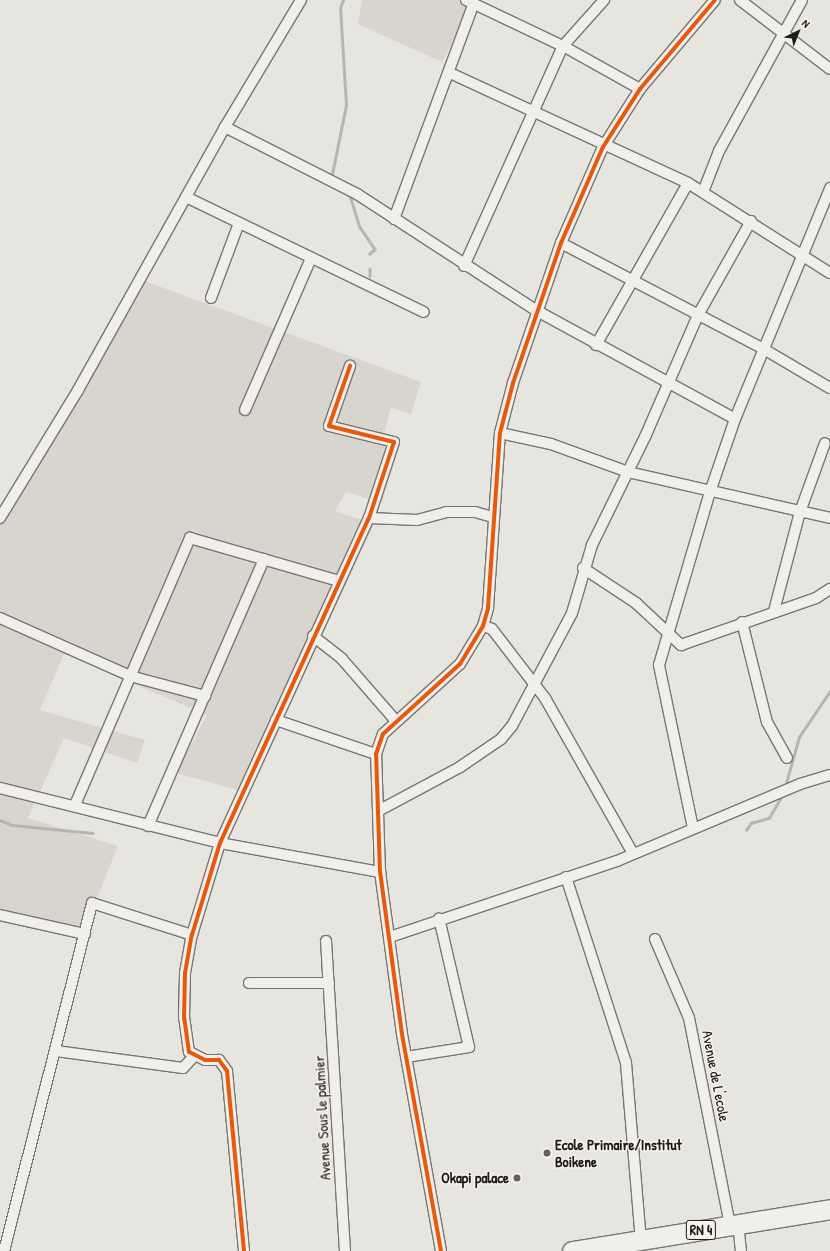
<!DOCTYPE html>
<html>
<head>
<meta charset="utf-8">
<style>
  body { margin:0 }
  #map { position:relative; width:830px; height:1251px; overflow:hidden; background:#e6e5e0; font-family:"Patrick Hand",sans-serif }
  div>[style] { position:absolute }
  .green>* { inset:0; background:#d8d5ce }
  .stream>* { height:2.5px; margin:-1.25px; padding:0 1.25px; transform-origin:1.25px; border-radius:1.25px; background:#b7b5af }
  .roads { filter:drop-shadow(1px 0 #777674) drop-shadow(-1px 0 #777674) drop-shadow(0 1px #777674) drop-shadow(0 -1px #777674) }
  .street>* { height:10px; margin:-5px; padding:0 5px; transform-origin:5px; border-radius:5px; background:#f0efeb }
  .highway>* { height:19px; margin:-9.5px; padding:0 9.5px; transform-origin:9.5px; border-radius:9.5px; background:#f0efeb }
  .cycleway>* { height:4px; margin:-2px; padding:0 2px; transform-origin:2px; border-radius:2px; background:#e8590c }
  .dots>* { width:11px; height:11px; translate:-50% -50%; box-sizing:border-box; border:2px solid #f7f3e8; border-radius:50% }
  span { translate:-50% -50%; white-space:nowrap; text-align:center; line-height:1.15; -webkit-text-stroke:3px #f7f3e8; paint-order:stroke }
  .shield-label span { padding:1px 3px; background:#f7f3e8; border:1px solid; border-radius:3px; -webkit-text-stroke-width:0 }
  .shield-label { font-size:14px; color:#1c1c1c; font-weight:700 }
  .street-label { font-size:15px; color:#1c1c1c }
  .poi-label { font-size:15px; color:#1c1c1c; font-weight:700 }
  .left { translate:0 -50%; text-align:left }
  .right { translate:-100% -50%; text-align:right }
  .north { position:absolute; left:778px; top:12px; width:40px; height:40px; -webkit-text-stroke:3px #f7f3e8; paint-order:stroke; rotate:43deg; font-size:11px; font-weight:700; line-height:16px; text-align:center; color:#1c1c1c }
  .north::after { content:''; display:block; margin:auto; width:14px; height:18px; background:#1c1c1c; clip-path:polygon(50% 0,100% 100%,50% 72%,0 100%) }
</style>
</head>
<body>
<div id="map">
  <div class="green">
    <div style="clip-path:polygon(362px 0,475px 0,442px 62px,358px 24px)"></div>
    <div style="clip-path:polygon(139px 279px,421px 382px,411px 415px,391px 407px,384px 433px,400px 444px,382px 503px,346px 492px,335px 511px,374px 524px,249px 793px,176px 773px,207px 715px,64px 654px,40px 710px,145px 740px,137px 763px,64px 738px,28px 818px,118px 846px,84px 930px,0 910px,0 508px)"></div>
  </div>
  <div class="stream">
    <div style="left:331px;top:179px;width:76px;rotate:-78.5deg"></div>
    <div style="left:346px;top:105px;width:97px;rotate:-93.5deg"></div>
    <div style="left:340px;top:8px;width:9px;rotate:-69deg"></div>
    <div style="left:350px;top:195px;width:34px;rotate:73deg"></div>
    <div style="left:360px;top:227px;width:27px;rotate:56deg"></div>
    <div style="left:375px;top:249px;width:7px;rotate:135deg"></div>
    <div style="left:370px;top:269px;width:7px;rotate:90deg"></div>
    <div style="left:785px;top:787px;width:52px;rotate:-74.4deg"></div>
    <div style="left:799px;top:737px;width:55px;rotate:-56deg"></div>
    <div style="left:0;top:820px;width:13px;rotate:23deg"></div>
    <div style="left:12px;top:825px;width:81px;rotate:5.6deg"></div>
    <div style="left:746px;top:830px;width:9px;rotate:-54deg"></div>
    <div style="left:751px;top:823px;width:19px;rotate:-16deg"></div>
    <div style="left:769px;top:818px;width:28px;rotate:-60deg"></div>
  </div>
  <div class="roads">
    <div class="street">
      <div style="left:466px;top:0;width:107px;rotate:25.4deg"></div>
      <div style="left:563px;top:46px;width:88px;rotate:29.2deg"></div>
      <div style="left:740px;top:0;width:113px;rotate:37.5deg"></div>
      <div style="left:450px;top:73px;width:262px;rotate:24.8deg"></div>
      <div style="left:688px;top:183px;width:168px;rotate:32.4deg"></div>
      <div style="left:225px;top:127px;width:148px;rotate:26.9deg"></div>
      <div style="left:357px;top:194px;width:217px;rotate:33deg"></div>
      <div style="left:539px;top:312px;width:223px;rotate:28.6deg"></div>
      <div style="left:703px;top:192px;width:44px;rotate:-68.7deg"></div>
      <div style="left:719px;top:151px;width:172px;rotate:-61.2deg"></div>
      <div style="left:186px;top:197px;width:264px;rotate:25.8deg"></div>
      <div style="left:394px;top:219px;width:230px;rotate:-69.7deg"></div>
      <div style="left:561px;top:243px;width:227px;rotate:27.6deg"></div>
      <div style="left:762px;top:348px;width:79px;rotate:30.5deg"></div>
      <div style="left:464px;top:266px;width:241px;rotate:-65.8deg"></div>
      <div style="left:563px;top:46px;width:62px;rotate:-48.3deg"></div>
      <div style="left:211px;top:298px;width:80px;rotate:-69.5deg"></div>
      <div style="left:596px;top:345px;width:186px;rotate:-60.4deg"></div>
      <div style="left:245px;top:410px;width:166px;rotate:-66.5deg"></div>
      <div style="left:500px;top:433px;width:52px;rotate:12.2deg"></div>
      <div style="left:551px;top:444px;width:82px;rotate:20deg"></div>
      <div style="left:628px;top:472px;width:207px;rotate:12.8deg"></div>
      <div style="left:0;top:518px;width:150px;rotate:-58.6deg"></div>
      <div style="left:78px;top:390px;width:301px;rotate:-60.8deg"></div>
      <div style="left:225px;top:127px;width:148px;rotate:-59.1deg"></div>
      <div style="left:369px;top:518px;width:48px;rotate:2.4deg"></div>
      <div style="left:417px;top:520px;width:30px;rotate:-15deg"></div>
      <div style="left:446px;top:512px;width:29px"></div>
      <div style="left:475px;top:512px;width:19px;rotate:16deg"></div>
      <div style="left:583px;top:568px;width:64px;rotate:33.4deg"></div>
      <div style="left:636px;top:603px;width:62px;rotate:43deg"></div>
      <div style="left:681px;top:645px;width:143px;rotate:-19.2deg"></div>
      <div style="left:816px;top:598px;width:17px;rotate:-33deg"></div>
      <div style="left:774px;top:611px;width:102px;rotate:-75.3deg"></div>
      <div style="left:800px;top:512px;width:73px;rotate:-70.1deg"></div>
      <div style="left:0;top:618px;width:142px;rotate:24deg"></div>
      <div style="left:130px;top:676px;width:78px;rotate:14.9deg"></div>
      <div style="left:742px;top:622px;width:103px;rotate:76deg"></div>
      <div style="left:767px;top:722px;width:41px;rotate:60.9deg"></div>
      <div style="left:483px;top:626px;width:9px;rotate:18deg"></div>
      <div style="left:492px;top:629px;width:87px;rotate:52.5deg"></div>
      <div style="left:545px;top:698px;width:177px;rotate:60.5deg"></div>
      <div style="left:313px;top:636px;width:37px;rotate:38deg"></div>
      <div style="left:342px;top:659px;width:81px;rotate:49deg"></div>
      <div style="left:276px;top:720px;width:106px;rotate:18.8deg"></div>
      <div style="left:0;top:788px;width:227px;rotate:14deg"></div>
      <div style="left:220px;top:843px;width:163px;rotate:10.3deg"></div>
      <div style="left:75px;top:805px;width:291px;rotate:-66.7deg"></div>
      <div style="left:190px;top:538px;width:155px;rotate:16.1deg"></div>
      <div style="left:378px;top:811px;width:93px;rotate:-28.2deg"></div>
      <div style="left:460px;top:767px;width:50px;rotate:-34.3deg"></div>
      <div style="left:501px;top:739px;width:17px;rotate:-50deg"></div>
      <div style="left:512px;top:726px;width:128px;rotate:-62deg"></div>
      <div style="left:572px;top:613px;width:71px;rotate:-73.6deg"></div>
      <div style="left:592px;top:545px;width:120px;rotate:-63.9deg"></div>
      <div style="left:645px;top:437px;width:133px;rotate:-66.5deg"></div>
      <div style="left:698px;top:315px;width:108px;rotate:-60.6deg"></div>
      <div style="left:148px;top:826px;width:291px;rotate:-66.5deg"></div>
      <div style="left:693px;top:828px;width:167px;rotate:-101.8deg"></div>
      <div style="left:659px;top:665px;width:180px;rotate:-73.6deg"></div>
      <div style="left:710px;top:492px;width:77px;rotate:-71.1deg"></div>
      <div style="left:735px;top:419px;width:250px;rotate:-67.6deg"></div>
      <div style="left:566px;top:877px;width:195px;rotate:72.1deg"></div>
      <div style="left:626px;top:1063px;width:178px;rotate:85.2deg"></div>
      <div style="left:0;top:915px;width:87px;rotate:12.6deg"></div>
      <div style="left:390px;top:937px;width:239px;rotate:-18.5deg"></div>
      <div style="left:617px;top:861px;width:199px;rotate:-22.8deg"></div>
      <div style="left:800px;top:784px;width:31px;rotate:-17deg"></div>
      <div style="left:655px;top:939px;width:86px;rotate:66.7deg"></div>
      <div style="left:689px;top:1018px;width:211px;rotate:78.8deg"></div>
      <div style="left:326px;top:941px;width:311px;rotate:86.5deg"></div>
      <div style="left:249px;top:983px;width:80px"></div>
      <div style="left:56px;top:1051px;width:128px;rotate:7.6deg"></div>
      <div style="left:183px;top:1068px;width:16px;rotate:-47deg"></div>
      <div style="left:406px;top:1057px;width:64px;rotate:-9deg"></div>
      <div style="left:469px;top:1047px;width:132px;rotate:-103.1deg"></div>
      <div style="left:738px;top:1223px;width:28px;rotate:84deg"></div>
      <div style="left:4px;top:1251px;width:359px;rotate:-75.8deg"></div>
      <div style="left:92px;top:903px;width:105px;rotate:17.7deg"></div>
      <div style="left:244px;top:1251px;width:181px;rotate:-95.4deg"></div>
      <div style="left:227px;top:1071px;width:14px;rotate:-126deg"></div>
      <div style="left:219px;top:1060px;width:14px;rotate:180deg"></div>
      <div style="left:205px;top:1060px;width:18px;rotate:-153deg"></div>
      <div style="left:189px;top:1052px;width:34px;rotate:-98deg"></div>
      <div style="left:184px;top:1018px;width:45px;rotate:-88.7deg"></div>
      <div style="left:185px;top:973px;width:39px;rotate:-80deg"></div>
      <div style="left:192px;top:935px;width:96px;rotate:-73.1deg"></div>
      <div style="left:220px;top:843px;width:358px;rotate:-65.4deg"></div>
      <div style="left:369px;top:518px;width:80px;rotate:-71.8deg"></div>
      <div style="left:394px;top:442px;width:67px;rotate:-166.2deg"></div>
      <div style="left:329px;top:426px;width:64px;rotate:-70.7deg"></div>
      <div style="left:441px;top:1251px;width:220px;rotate:-100.2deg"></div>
      <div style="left:402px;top:1034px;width:163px;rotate:-97.7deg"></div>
      <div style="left:380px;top:872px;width:118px;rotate:-91.9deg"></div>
      <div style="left:376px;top:754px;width:21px;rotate:-71deg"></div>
      <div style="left:383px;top:734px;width:104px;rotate:-42.3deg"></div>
      <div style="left:460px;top:664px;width:44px;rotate:-58.8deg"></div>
      <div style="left:483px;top:626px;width:19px;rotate:-74deg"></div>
      <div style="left:488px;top:608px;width:175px;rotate:-86.1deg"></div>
      <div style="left:500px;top:433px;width:52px;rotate:-75.4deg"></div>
      <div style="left:513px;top:383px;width:148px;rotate:-71.1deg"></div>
      <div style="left:561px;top:243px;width:105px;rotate:-66.4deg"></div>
      <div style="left:603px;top:147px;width:69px;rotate:-57.5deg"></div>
      <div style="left:640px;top:89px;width:116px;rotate:-49.9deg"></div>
    </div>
    <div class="highway">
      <div style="left:572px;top:1251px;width:261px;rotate:-9.2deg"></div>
    </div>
  </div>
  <div class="cycleway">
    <div style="left:244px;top:1251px;width:181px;rotate:-95.4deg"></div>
    <div style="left:227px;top:1071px;width:14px;rotate:-126deg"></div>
    <div style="left:219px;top:1060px;width:14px;rotate:180deg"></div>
    <div style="left:205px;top:1060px;width:18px;rotate:-153deg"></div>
    <div style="left:189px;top:1052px;width:34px;rotate:-98deg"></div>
    <div style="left:184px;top:1018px;width:45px;rotate:-88.7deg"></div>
    <div style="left:185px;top:973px;width:39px;rotate:-80deg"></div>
    <div style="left:192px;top:935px;width:96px;rotate:-73.1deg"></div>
    <div style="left:220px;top:843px;width:358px;rotate:-65.4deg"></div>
    <div style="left:369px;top:518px;width:80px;rotate:-71.8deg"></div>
    <div style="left:394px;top:442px;width:67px;rotate:-166.2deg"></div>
    <div style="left:329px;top:426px;width:64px;rotate:-70.7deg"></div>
    <div style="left:441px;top:1251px;width:220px;rotate:-100.2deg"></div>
    <div style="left:402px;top:1034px;width:163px;rotate:-97.7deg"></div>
    <div style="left:380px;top:872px;width:118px;rotate:-91.9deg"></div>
    <div style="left:376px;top:754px;width:21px;rotate:-71deg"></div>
    <div style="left:383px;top:734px;width:104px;rotate:-42.3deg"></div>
    <div style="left:460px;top:664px;width:44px;rotate:-58.8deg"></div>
    <div style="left:483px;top:626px;width:19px;rotate:-74deg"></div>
    <div style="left:488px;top:608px;width:175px;rotate:-86.1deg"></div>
    <div style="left:500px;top:433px;width:52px;rotate:-75.4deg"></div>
    <div style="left:513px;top:383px;width:148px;rotate:-71.1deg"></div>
    <div style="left:561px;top:243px;width:105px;rotate:-66.4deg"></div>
    <div style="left:603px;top:147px;width:69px;rotate:-57.5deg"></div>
    <div style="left:640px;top:89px;width:116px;rotate:-49.9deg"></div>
  </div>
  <div class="dots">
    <div style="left:547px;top:1153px;background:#636261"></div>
    <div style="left:517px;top:1178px;background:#636261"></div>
  </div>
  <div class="shield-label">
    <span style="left:701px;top:1230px">RN 4</span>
  </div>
  <div class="street-label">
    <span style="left:716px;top:1076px;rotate:79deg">Avenue de L'ecole</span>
    <span style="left:322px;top:1118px;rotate:-93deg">Avenue Sous le palmier</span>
  </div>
  <div class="poi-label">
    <span class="left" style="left:555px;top:1153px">Ecole Primaire/Institut<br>Boikene</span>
    <span class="right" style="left:509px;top:1178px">Okapi palace</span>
  </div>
  <div class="north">N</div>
</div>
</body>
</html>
